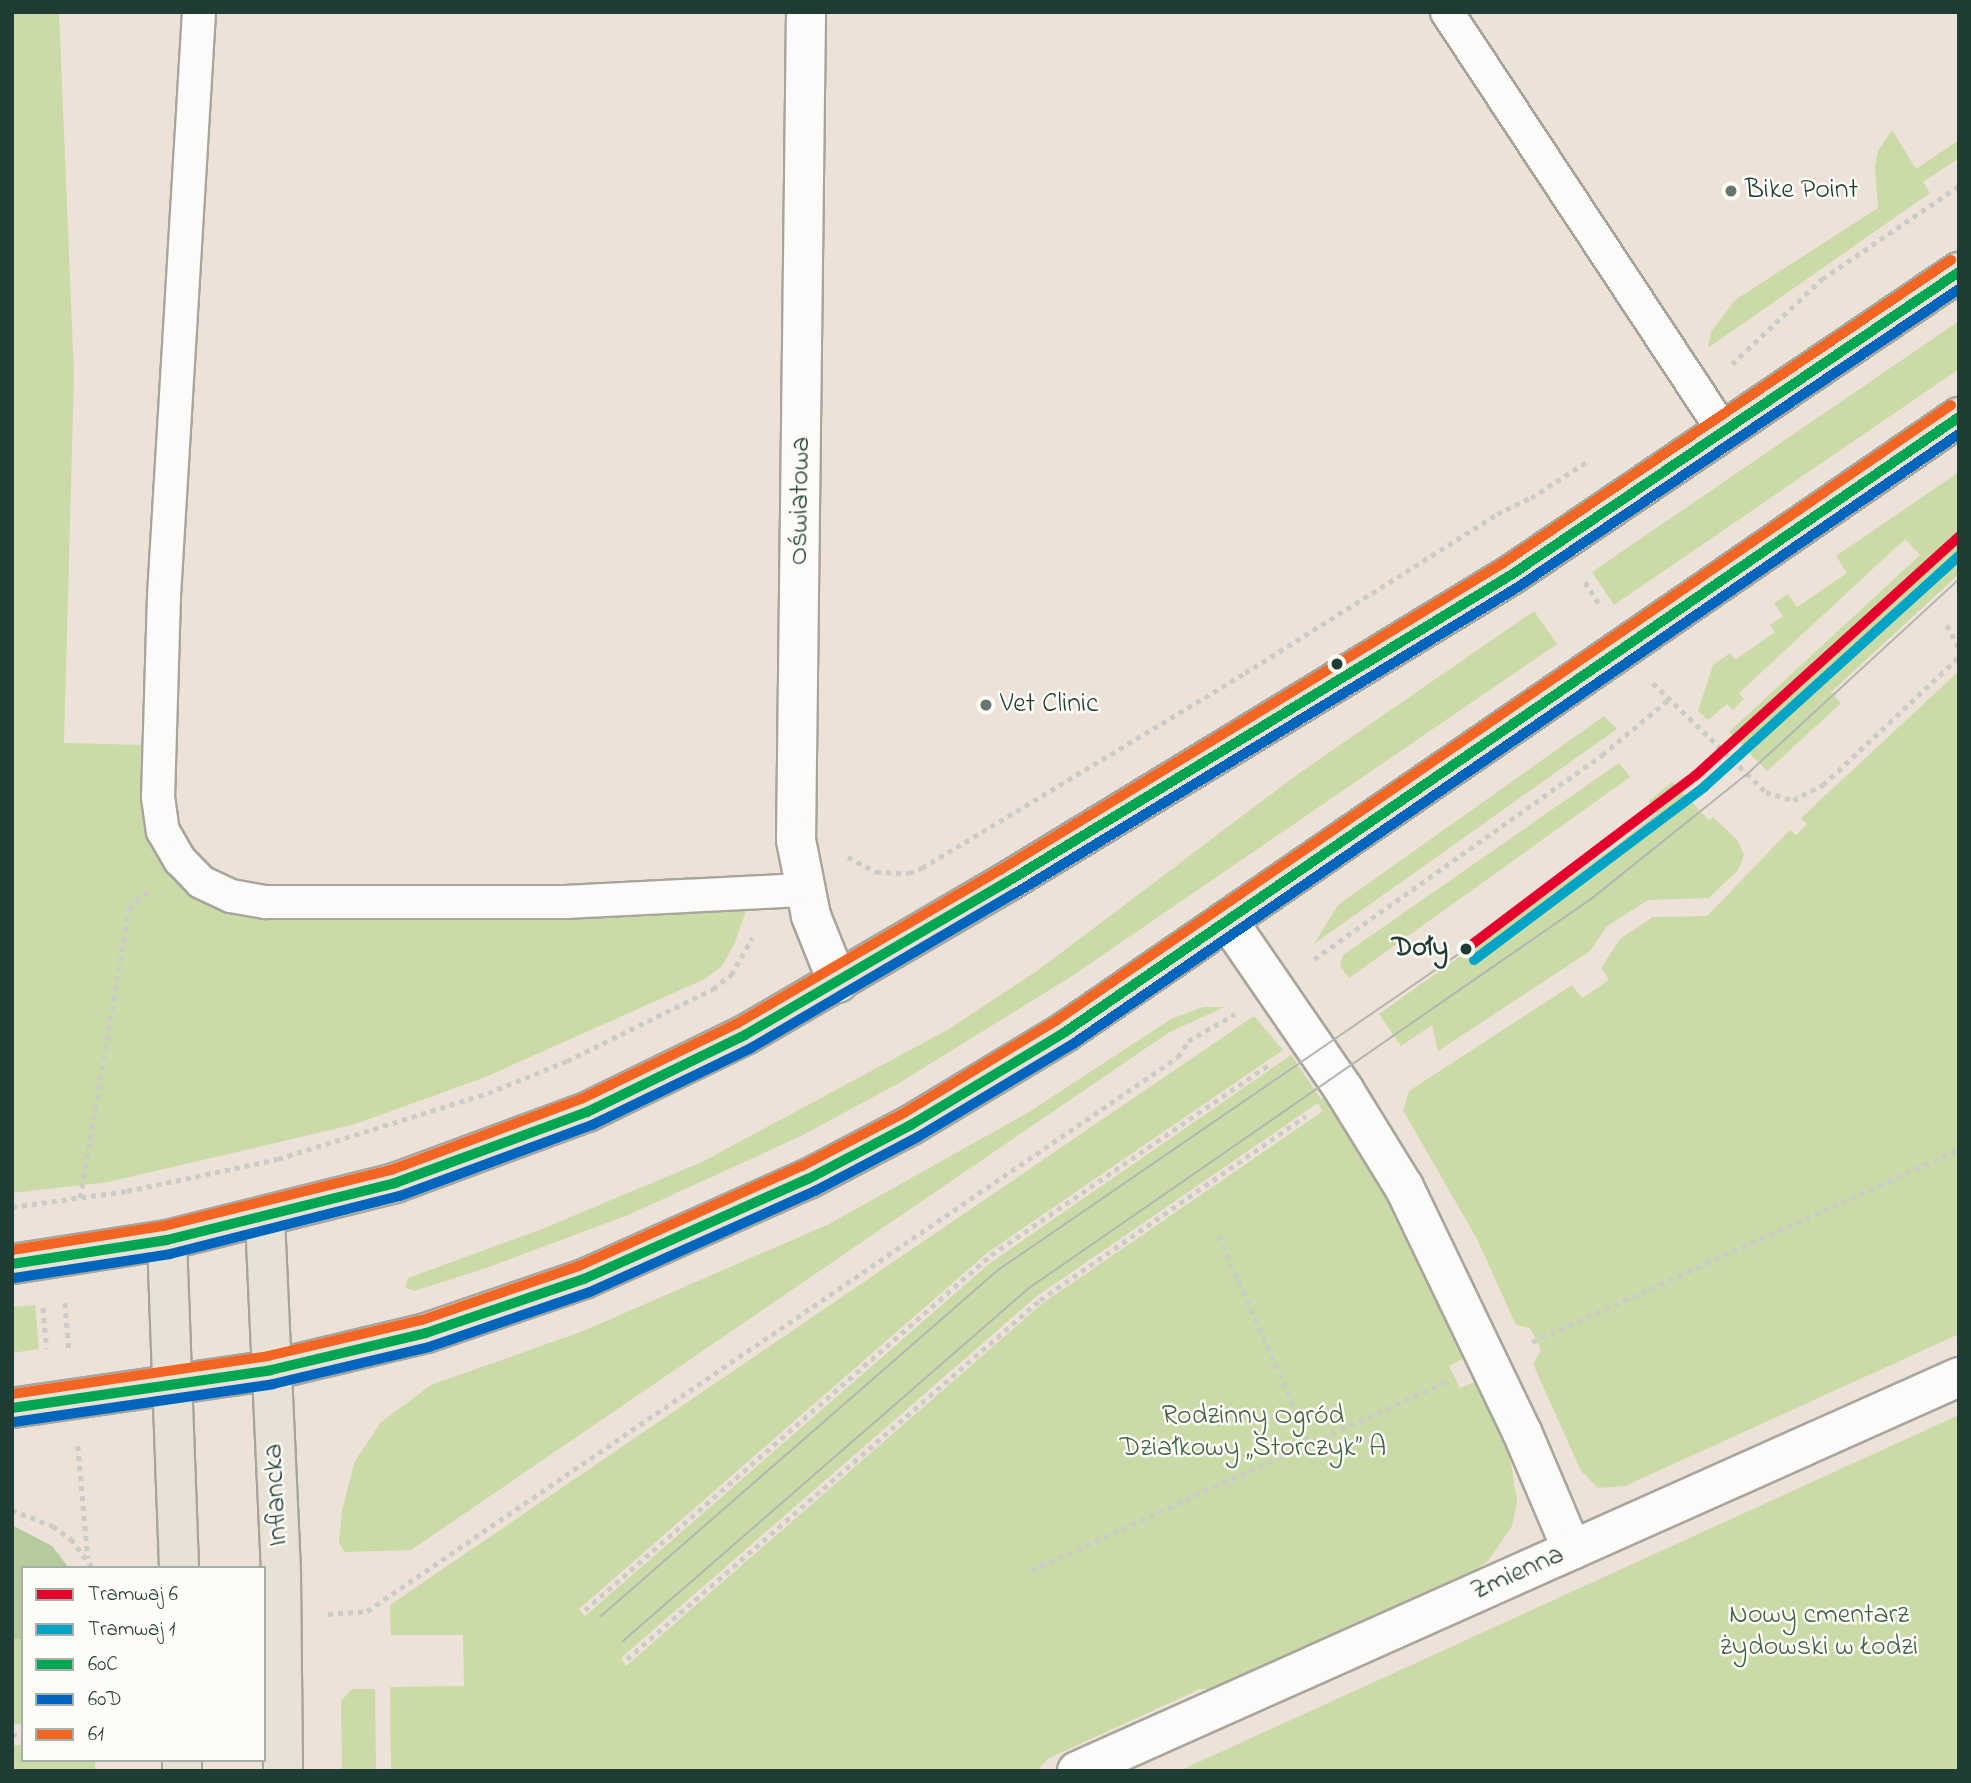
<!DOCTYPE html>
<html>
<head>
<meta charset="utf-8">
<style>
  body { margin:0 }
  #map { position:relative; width:1971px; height:1783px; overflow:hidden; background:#ede2d7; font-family:"Indie Flower",sans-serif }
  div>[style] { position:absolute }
  .green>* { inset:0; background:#cadba7 }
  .forest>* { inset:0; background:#b7ca9d }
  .path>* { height:4.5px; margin-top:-2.25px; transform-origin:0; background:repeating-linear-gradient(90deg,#cbcbc8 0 5px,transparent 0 10px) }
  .roads { filter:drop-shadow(2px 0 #a8a59d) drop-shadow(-2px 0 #a8a59d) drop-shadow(0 2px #a8a59d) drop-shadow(0 -2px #a8a59d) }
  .lane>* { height:32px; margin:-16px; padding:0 16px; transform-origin:16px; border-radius:16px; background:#fcfbf9 }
  .street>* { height:38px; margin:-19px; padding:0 19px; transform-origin:19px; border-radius:19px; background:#fcfbf9 }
  .primary>* { height:38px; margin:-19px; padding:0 19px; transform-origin:19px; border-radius:19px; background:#e8e1d5 }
  .tram>* { height:2px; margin:-1px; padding:0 1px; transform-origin:1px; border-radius:1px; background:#b3b5b2 }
  .bus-1>* { height:10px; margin:-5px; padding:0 5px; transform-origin:5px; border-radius:5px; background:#00a651 }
  .bus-2>* { height:10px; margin:-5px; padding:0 5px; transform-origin:5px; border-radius:5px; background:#0065bd }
  .bus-3>* { height:10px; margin:-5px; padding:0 5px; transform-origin:5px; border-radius:5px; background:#f26522 }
  .tram-1>* { height:10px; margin:-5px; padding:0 5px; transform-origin:5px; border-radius:5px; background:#e4002b }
  .tram-2>* { height:10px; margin:-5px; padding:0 5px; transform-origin:5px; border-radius:5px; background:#02a4c6 }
  .dots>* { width:19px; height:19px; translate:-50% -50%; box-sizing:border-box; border:4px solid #fdfcf7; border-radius:50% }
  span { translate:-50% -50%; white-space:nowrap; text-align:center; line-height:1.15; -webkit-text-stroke:5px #fdfcf7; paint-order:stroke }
  .poi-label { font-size:28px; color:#1f3d34 }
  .left { translate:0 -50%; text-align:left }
  .street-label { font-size:28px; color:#1f3d34 }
  .stop-label { font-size:28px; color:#1f3d34; font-weight:700 }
  .right { translate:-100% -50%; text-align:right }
  .park-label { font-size:28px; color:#436347 }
  .frame { position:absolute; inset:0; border:14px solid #1f3d34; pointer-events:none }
  .legend { position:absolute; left:21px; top:1566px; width:245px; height:196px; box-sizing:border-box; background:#fdfcf7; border:2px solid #a4b0a9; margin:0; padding:9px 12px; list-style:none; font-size:21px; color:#1f3d34 }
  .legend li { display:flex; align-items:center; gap:14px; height:35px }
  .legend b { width:35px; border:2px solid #a4b0a9 }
</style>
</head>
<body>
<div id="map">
  <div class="green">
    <div style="clip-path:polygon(12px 12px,59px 12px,74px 375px,64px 743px,147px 745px,189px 889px,748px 905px,734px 945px,722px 966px,705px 979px,483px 1078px,352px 1125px,108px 1182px,12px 1193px)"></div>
    <div style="clip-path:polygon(1892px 130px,1916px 169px,1959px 140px,1959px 158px,1923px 182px,1930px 193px,1708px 348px,1711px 332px,1735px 300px,1878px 208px,1875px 166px,1878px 151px)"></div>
    <div style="clip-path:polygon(1959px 321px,1959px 369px,1614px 605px,1592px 572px)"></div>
    <div style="clip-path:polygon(1959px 472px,1959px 574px,1831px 692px,1841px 703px,1767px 771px,1729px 732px,1920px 555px,1905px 539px,1739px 693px,1744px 699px,1733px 710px,1727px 704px,1708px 720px,1698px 711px,1713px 665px,1730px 653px,1735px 660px,1775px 632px,1770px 625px,1783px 616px,1774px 603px,1788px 594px,1797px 607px,1847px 573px,1836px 556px)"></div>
    <div style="clip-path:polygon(1534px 611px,1557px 644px,1072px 976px,899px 1083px,801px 1136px,628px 1215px,486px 1268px,414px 1291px,405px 1287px,408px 1278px,542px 1229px,702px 1162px,949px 1029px,1037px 971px,1298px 774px)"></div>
    <div style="clip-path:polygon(1959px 671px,1959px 1334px,1625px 1486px,1598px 1488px,1581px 1471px,1533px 1364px,1541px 1350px,1530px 1328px,1516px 1325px,1477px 1239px,1403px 1110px,1409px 1091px,1572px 985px,1582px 998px,1609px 980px,1601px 968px,1620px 939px,1653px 917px,1707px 916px,1790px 830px,1796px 835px,1807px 824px,1801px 818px)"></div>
    <div style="clip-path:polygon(1604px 716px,1617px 729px,1314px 944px,1338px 905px)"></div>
    <div style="clip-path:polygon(1619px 763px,1630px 777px,1349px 978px,1340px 966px,1343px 955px)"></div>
    <div style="clip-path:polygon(1672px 782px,1709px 820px,1713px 817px,1738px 841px,1744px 855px,1738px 870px,1709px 898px,1648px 900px,1607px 926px,1590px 951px,1438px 1051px,1432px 1025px,1401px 1046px,1379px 1014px,1617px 845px,1657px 813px,1649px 801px)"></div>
    <div style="clip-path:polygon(1203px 1007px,1224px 1007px,1168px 1033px,411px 1550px,345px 1552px,339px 1543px,342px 1510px,355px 1461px,381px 1422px,431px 1385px,583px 1331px,829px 1224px,1029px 1112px,1171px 1019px)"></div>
    <div style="clip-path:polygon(evenodd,1254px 1016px,1283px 1050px,987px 1253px,579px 1609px,585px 1616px,990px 1263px,1291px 1055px,1321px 1099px,1324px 1097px,1384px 1191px,1464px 1358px,1449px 1366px,1460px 1388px,1475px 1382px,1510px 1457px,1517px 1502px,1512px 1526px,1488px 1561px,1460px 1581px,1219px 1689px,1200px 1689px,1049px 1758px,1037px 1771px,391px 1771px,390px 1687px,464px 1686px,463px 1635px,391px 1635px,390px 1605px,1254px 1016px,1318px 1103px,1323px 1111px,1043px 1303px,626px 1666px,621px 1658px,1037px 1296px,1318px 1103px)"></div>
    <div style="clip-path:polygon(35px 1305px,39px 1349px,12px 1353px,12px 1307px)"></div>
    <div style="clip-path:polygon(1959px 1415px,1959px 1771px,1179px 1771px)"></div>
    <div style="clip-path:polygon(12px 1639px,23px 1639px,23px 1724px,12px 1724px)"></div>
    <div style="clip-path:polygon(352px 1689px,375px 1689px,376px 1771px,342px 1771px,341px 1701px)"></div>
    <div style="clip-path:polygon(14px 1745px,23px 1745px,23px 1760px,95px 1760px,95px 1771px,14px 1771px)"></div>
  </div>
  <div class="forest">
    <div style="clip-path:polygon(12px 1525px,52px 1546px,69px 1568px,23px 1568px,23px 1639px,12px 1639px)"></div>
  </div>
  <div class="path">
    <div style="left:1732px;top:364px;width:124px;rotate:-43.4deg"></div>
    <div style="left:1822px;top:279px;width:166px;rotate:-34.2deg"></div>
    <div style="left:1531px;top:498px;width:68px;rotate:-33deg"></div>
    <div style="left:1585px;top:582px;width:30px;rotate:57deg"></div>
    <div style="left:1947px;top:625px;width:26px;rotate:62deg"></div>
    <div style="left:1653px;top:683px;width:157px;rotate:44deg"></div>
    <div style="left:1766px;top:792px;width:28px;rotate:17deg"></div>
    <div style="left:1793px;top:800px;width:34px;rotate:-27deg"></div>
    <div style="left:1823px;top:785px;width:187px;rotate:-43.3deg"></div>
    <div style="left:848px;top:857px;width:32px;rotate:28deg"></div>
    <div style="left:876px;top:872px;width:33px;rotate:2deg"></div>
    <div style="left:909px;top:873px;width:14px;rotate:-21deg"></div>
    <div style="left:922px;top:868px;width:377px;rotate:-31.1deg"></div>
    <div style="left:1245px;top:673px;width:298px;rotate:-32.2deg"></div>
    <div style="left:1497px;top:514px;width:37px;rotate:-26deg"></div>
    <div style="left:1314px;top:959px;width:353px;rotate:-35.3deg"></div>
    <div style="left:1602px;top:755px;width:86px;rotate:-39.8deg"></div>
    <div style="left:80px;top:1198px;width:293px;rotate:-80.4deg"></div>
    <div style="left:129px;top:909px;width:28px;rotate:-44deg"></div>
    <div style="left:12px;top:1207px;width:116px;rotate:-7.9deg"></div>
    <div style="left:127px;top:1191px;width:154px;rotate:-12deg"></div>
    <div style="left:278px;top:1159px;width:220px;rotate:-17.4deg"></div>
    <div style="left:488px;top:1093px;width:85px;rotate:-22.1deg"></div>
    <div style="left:567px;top:1061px;width:163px;rotate:-26.3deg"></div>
    <div style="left:713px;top:989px;width:23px;rotate:-38deg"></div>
    <div style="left:731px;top:975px;width:43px;rotate:-60.4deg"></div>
    <div style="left:1219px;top:1236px;width:226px;rotate:66.3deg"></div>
    <div style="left:65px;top:1303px;width:47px;rotate:85.1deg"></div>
    <div style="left:43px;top:1308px;width:41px;rotate:84.4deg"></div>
    <div style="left:1532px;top:1342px;width:469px;rotate:-24.3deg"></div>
    <div style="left:78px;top:1446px;width:113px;rotate:84.9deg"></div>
    <div style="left:12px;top:1510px;width:44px;rotate:21.3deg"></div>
    <div style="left:53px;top:1526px;width:22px;rotate:36deg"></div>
    <div style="left:71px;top:1539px;width:36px;rotate:53deg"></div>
    <div style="left:1031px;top:1570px;width:455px;rotate:-24.4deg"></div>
    <div style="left:585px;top:1610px;width:539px;rotate:-41.17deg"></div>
    <div style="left:991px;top:1255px;width:338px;rotate:-34.4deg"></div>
    <div style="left:328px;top:1614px;width:39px;rotate:-4deg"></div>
    <div style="left:367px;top:1611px;width:982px;rotate:-34.34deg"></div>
    <div style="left:1178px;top:1057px;width:19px;rotate:-58deg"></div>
    <div style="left:1188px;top:1041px;width:54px;rotate:-29.9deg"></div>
    <div style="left:627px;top:1659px;width:547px;rotate:-41deg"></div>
    <div style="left:1040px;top:1300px;width:323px;rotate:-34.7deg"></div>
    <div style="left:12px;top:1735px;width:11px"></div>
  </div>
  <div class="roads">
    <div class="lane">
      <div style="left:199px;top:12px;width:585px;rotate:93.43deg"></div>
      <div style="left:164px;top:596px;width:201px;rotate:91.7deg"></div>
      <div style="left:158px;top:797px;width:34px;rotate:82deg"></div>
      <div style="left:163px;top:831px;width:34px;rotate:60deg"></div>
      <div style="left:180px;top:860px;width:30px;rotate:46deg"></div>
      <div style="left:201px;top:882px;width:33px;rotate:25deg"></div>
      <div style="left:231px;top:896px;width:36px;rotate:10deg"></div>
      <div style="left:266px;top:902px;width:299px"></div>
      <div style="left:565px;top:902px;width:238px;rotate:-2.9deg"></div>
      <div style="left:1447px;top:12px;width:503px;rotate:56.59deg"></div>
    </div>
    <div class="street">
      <div style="left:806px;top:12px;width:828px;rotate:90.69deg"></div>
      <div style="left:796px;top:840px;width:77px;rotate:78.8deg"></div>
      <div style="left:811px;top:916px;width:72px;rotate:68.1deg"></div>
      <div style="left:1228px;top:921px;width:205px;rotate:55.5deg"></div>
      <div style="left:1344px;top:1090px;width:114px;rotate:58.3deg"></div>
      <div style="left:1404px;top:1187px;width:272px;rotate:64.3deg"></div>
      <div style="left:1522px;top:1432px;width:128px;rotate:67deg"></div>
      <div style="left:1077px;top:1771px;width:966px;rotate:-24.07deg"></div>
    </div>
    <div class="primary">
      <div style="left:265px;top:1219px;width:356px;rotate:87.4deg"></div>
      <div style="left:281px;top:1575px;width:196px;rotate:89.4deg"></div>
      <div style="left:167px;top:1240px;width:328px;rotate:87.9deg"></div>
      <div style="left:12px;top:1264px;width:157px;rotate:-8.8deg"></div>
      <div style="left:167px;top:1240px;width:235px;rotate:-14deg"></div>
      <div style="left:395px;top:1183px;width:205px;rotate:-20.3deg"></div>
      <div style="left:587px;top:1112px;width:176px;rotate:-26deg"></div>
      <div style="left:745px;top:1035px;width:303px;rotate:-30.3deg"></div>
      <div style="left:1007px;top:882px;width:590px;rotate:-31.35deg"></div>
      <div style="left:1511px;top:575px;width:541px;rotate:-34.07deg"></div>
      <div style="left:12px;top:1408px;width:262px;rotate:-8.3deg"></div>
      <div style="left:271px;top:1370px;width:159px;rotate:-13.4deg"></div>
      <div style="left:426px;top:1333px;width:167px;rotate:-18.9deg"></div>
      <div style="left:584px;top:1279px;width:245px;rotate:-24.1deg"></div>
      <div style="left:808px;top:1179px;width:116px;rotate:-27.7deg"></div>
      <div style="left:911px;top:1125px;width:180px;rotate:-31.1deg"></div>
      <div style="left:1065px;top:1032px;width:1085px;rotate:-34.52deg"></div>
      <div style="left:182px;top:1760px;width:11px;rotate:90deg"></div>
    </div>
  </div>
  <div class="tram">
    <div style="left:601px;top:1616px;width:527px;rotate:-41.07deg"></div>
    <div style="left:998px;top:1270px;width:568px;rotate:-34.45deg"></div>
    <div style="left:623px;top:1641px;width:538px;rotate:-41.01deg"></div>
    <div style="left:1029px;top:1288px;width:683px;rotate:-34.69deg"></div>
    <div style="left:1591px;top:899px;width:198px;rotate:-38.7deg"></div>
    <div style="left:1746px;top:775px;width:289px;rotate:-42.6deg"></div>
  </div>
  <div class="bus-1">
    <div style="left:12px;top:1264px;width:157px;rotate:-8.8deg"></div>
    <div style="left:167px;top:1240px;width:235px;rotate:-14deg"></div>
    <div style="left:395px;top:1183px;width:205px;rotate:-20.3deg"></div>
    <div style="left:587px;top:1112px;width:176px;rotate:-26deg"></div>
    <div style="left:745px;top:1035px;width:303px;rotate:-30.3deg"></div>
    <div style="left:1007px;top:882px;width:590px;rotate:-31.35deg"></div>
    <div style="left:1511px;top:575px;width:541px;rotate:-34.07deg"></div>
    <div style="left:12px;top:1408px;width:262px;rotate:-8.3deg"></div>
    <div style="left:271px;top:1370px;width:159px;rotate:-13.4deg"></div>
    <div style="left:426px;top:1333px;width:167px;rotate:-18.9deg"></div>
    <div style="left:584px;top:1279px;width:245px;rotate:-24.1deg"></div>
    <div style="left:808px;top:1179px;width:116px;rotate:-27.7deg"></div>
    <div style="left:911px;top:1125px;width:180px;rotate:-31.1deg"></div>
    <div style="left:1065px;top:1032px;width:1085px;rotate:-34.52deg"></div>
  </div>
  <div class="bus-2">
    <div style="left:14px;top:1278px;width:158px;rotate:-8.7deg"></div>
    <div style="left:170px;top:1254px;width:237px;rotate:-14.2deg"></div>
    <div style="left:400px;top:1196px;width:205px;rotate:-20.3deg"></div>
    <div style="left:592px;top:1125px;width:177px;rotate:-25.8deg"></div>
    <div style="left:751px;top:1048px;width:305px;rotate:-30.4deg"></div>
    <div style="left:1014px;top:894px;width:590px;rotate:-31.35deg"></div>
    <div style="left:1518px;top:587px;width:532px;rotate:-34.05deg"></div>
    <div style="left:14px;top:1422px;width:262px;rotate:-8.3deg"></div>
    <div style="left:273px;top:1384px;width:160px;rotate:-13.3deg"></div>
    <div style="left:429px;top:1347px;width:170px;rotate:-18.9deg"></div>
    <div style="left:590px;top:1292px;width:247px;rotate:-24.2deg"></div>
    <div style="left:815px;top:1191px;width:116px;rotate:-27.7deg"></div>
    <div style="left:918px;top:1137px;width:181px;rotate:-31deg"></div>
    <div style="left:1073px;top:1044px;width:1076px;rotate:-34.55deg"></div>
  </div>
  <div class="bus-3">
    <div style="left:12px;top:1250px;width:154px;rotate:-9deg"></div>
    <div style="left:164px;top:1226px;width:234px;rotate:-13.9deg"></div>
    <div style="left:391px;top:1170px;width:203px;rotate:-20.5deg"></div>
    <div style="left:581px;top:1099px;width:174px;rotate:-25.8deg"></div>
    <div style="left:738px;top:1023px;width:303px;rotate:-30.3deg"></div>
    <div style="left:1000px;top:870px;width:589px;rotate:-31.4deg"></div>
    <div style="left:1503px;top:563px;width:541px;rotate:-34.07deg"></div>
    <div style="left:12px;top:1394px;width:259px;rotate:-8.4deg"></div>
    <div style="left:268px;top:1356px;width:158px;rotate:-13.2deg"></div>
    <div style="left:422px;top:1320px;width:166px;rotate:-19deg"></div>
    <div style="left:579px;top:1266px;width:244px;rotate:-24.2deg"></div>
    <div style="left:802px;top:1166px;width:115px;rotate:-27.5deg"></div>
    <div style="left:904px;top:1113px;width:179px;rotate:-31.3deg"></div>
    <div style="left:1057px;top:1020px;width:1085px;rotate:-34.52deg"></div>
  </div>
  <div class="tram-1">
    <div style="left:1466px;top:949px;width:287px;rotate:-37.1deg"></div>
    <div style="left:1695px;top:776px;width:356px;rotate:-42.2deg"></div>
  </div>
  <div class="tram-2">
    <div style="left:1474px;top:960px;width:288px;rotate:-36.9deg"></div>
    <div style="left:1704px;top:787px;width:344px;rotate:-42.2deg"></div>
  </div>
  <div class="dots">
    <div style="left:1731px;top:191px;background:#67776d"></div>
    <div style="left:1337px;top:664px;background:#1f3d34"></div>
    <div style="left:986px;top:705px;background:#67776d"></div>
    <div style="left:1466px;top:949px;background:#1f3d34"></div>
  </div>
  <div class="poi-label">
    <span class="left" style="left:1745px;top:191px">Bike Point</span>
    <span class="left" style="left:1000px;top:705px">Vet Clinic</span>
  </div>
  <div class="street-label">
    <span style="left:801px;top:501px;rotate:-89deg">Oświatowa</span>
    <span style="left:277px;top:1495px;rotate:-93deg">Inflancka</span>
    <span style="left:1518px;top:1574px;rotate:-24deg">Zmienna</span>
  </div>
  <div class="stop-label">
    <span class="right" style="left:1448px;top:949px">Doły</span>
  </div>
  <div class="park-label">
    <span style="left:1253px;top:1433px">Rodzinny Ogród<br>Działkowy „Storczyk” A</span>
    <span style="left:1819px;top:1632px">Nowy cmentarz<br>żydowski w Łodzi</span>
  </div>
  <div class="frame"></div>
  <ul class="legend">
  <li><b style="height:9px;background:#e4002b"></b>Tramwaj 6</li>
  <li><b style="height:9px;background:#02a4c6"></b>Tramwaj 1</li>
  <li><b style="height:9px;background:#00a651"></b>60C</li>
  <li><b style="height:9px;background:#0065bd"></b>60D</li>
  <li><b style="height:9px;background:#f26522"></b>61</li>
  </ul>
</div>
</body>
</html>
